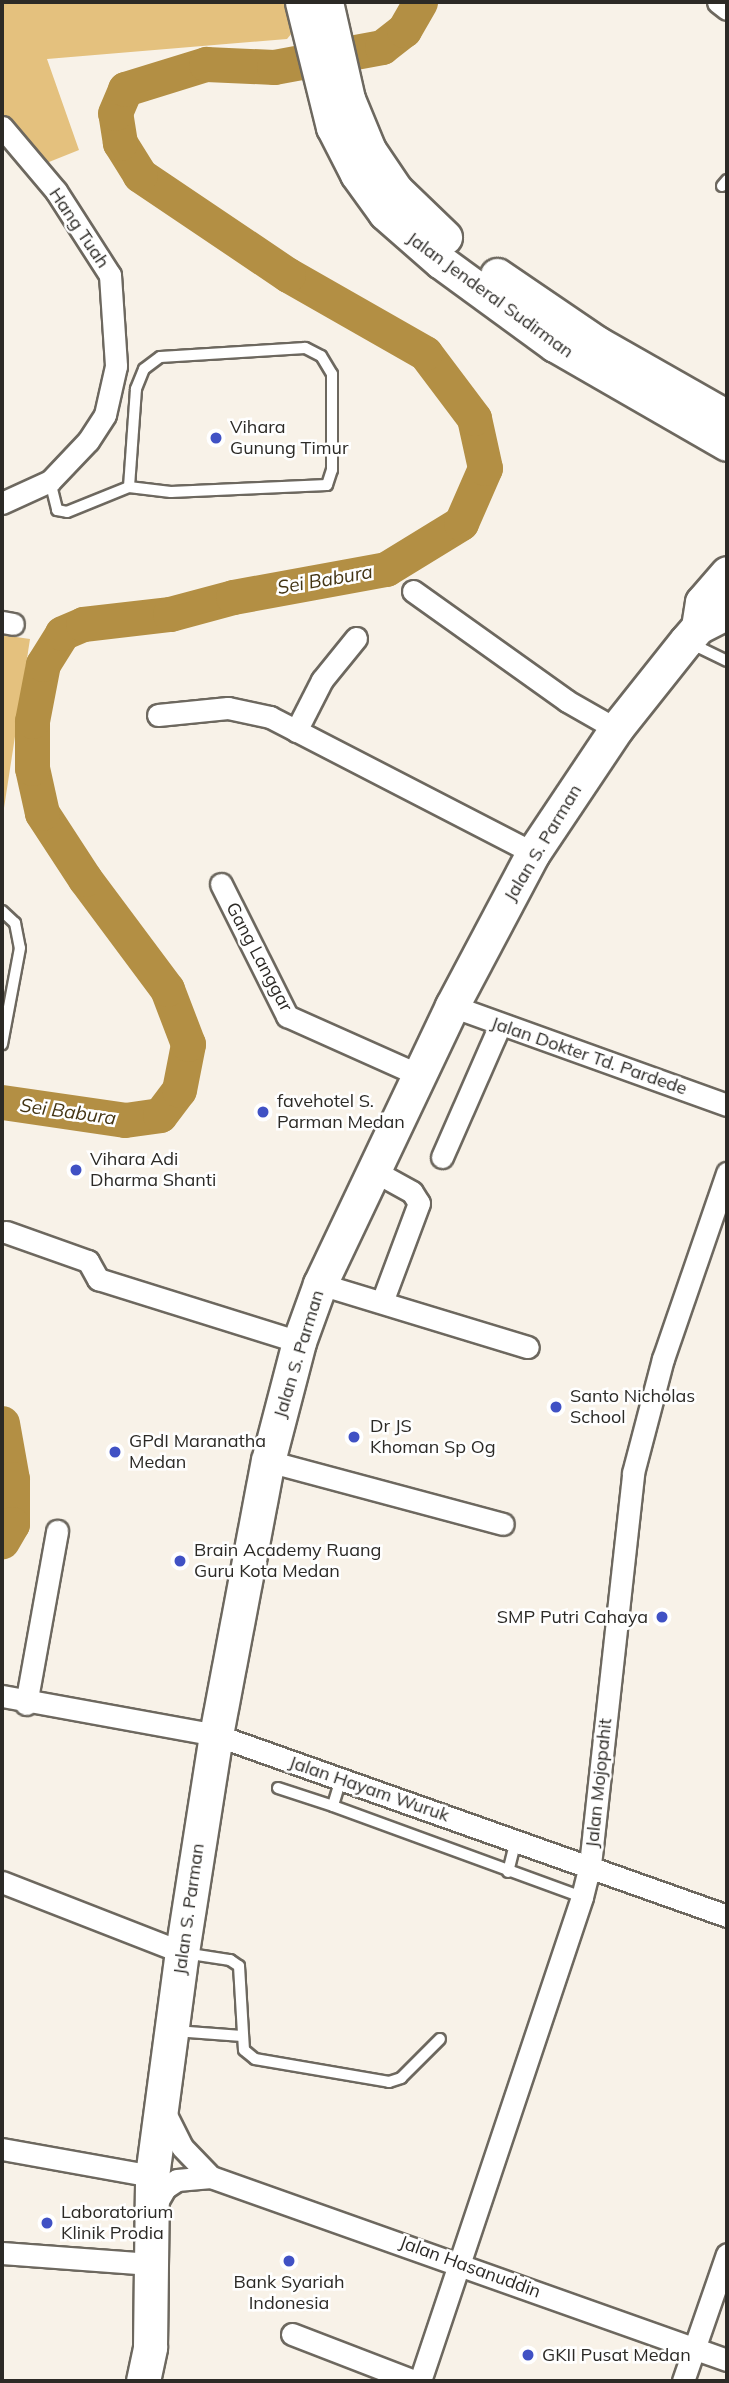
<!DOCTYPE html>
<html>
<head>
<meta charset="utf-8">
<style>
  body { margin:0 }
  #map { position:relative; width:729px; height:2383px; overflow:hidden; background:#f8f2e8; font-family:Mulish,sans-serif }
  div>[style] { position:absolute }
  .green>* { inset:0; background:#e4c17e }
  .river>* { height:35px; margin:-17.5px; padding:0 17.5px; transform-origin:17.5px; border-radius:17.5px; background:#b38f44 }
  .roads { filter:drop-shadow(2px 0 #6d685f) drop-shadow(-2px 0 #6d685f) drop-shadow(0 2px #6d685f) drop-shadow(0 -2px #6d685f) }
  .service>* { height:10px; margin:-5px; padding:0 5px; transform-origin:5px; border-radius:5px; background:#fff }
  .minor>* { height:21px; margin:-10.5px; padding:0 10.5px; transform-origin:10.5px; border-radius:10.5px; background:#fff }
  .primary>* { height:33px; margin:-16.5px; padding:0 16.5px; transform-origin:16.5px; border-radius:16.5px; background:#fff }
  .dots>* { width:19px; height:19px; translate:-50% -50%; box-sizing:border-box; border:4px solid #fff; border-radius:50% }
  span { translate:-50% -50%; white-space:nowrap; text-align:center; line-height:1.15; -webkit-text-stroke:5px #fff; paint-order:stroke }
  .street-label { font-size:18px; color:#2c2a26 }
  .poi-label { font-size:18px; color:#2c2a26 }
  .left { translate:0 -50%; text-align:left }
  .right { translate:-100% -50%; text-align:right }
  .water-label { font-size:19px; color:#443514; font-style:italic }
  .frame { position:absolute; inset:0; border:4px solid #2c2a26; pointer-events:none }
</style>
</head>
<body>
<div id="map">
  <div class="green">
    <div style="clip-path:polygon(2px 2px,285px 2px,292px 33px,287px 39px,47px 59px,79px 150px,44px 164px,2px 121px)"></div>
    <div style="clip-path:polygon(2px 635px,30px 639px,4px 808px,2px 808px)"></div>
  </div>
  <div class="river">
    <div style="left:2px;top:1102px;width:124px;rotate:8.3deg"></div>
    <div style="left:125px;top:1120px;width:35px;rotate:-8deg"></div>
    <div style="left:160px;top:1115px;width:31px;rotate:-53deg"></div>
    <div style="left:179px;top:1090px;width:47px;rotate:-78.9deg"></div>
    <div style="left:188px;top:1044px;width:59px;rotate:-110.9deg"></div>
    <div style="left:167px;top:989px;width:137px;rotate:-126.7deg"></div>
    <div style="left:85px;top:879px;width:79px;rotate:-123.1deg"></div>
    <div style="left:42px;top:813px;width:46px;rotate:-102.5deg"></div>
    <div style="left:32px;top:768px;width:47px;rotate:-90deg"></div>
    <div style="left:32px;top:721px;width:58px;rotate:-79.1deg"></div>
    <div style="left:43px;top:664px;width:36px;rotate:-58deg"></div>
    <div style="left:62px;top:633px;width:23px;rotate:-23deg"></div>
    <div style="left:83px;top:624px;width:88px;rotate:-6.6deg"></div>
    <div style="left:170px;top:614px;width:65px;rotate:-15.1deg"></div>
    <div style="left:233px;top:597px;width:156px;rotate:-10.4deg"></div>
    <div style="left:386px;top:569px;width:88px;rotate:-31.5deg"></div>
    <div style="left:461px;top:523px;width:60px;rotate:-66.4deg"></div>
    <div style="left:485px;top:468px;width:51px;rotate:-102.4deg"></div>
    <div style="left:474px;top:418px;width:81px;rotate:-127deg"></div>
    <div style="left:425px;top:353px;width:158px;rotate:-150.3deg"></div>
    <div style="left:288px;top:275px;width:179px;rotate:-146deg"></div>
    <div style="left:140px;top:175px;width:38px;rotate:-122deg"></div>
    <div style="left:120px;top:143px;width:30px;rotate:-99deg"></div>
    <div style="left:115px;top:113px;width:26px;rotate:-67deg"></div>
    <div style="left:125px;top:89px;width:85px;rotate:-17.2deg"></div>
    <div style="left:206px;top:64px;width:68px;rotate:2.5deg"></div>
    <div style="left:274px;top:67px;width:110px;rotate:-10.5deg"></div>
    <div style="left:382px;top:47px;width:28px;rotate:-38deg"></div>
    <div style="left:404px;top:30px;width:32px;rotate:-60deg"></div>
    <div style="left:2px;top:1423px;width:57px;rotate:79.9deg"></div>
    <div style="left:12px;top:1479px;width:45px;rotate:90deg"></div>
    <div style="left:12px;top:1524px;width:20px;rotate:120deg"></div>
  </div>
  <div class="roads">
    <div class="service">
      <div style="left:722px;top:186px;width:8px;rotate:-50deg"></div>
      <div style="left:50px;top:481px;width:30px;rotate:76deg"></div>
      <div style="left:57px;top:510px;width:10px;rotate:11deg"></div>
      <div style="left:67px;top:512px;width:67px;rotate:-22deg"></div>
      <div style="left:129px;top:487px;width:42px;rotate:6.8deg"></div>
      <div style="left:171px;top:492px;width:156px;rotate:-2.6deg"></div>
      <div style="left:327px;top:485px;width:16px;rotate:-72deg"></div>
      <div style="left:332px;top:470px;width:96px;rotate:-90deg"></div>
      <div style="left:332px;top:374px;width:21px;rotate:-121deg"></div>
      <div style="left:321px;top:356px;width:18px;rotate:-153deg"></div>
      <div style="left:305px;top:348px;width:145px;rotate:176.4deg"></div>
      <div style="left:160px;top:357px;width:20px;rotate:143deg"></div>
      <div style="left:144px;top:369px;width:22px;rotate:112deg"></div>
      <div style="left:136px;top:389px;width:98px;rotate:94.1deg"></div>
      <div style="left:688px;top:642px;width:43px;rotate:26deg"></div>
      <div style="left:2px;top:911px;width:18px;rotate:43deg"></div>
      <div style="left:15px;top:923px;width:25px;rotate:79deg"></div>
      <div style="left:20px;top:948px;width:98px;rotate:100.6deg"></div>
      <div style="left:341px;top:1779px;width:28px;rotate:107deg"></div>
      <div style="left:333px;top:1806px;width:265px;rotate:20.1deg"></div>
      <div style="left:278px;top:1788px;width:58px;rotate:18.1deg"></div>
      <div style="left:508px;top:1872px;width:33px;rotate:-76deg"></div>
      <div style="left:184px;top:1953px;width:47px;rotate:8.7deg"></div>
      <div style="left:230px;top:1960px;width:11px;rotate:34deg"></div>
      <div style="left:239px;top:1966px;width:84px;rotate:86.6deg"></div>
      <div style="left:244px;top:2050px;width:14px;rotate:39deg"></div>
      <div style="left:255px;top:2059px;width:136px;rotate:9.7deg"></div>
      <div style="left:389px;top:2082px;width:13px;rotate:-18deg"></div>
      <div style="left:401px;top:2078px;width:55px;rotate:-45deg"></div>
      <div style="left:175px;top:2031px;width:67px;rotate:4.3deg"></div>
    </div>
    <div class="minor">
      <div style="left:718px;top:2px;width:11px;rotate:38deg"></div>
      <div style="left:2px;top:127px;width:84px;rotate:49.8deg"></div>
      <div style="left:56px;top:191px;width:100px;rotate:57.3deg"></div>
      <div style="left:110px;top:275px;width:91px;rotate:86.2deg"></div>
      <div style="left:116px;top:366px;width:50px;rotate:102.7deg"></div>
      <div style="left:105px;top:415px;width:31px;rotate:123deg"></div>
      <div style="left:88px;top:441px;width:55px;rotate:133.5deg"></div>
      <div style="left:50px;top:481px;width:53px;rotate:155.4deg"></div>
      <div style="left:413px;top:591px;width:189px;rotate:35.5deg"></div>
      <div style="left:567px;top:701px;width:56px;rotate:29.7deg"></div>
      <div style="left:2px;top:622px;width:11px;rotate:10deg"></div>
      <div style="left:158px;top:715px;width:70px;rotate:-5.7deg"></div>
      <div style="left:228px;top:708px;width:43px;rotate:12.1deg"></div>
      <div style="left:270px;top:717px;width:296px;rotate:27.3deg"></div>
      <div style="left:296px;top:731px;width:57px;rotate:-63deg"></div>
      <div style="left:322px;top:680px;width:54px;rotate:-51deg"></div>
      <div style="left:221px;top:884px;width:148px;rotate:63.4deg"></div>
      <div style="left:287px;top:1016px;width:145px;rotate:24.1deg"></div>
      <div style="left:452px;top:1006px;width:292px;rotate:19.8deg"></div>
      <div style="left:442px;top:1157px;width:144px;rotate:-66.3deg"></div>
      <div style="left:374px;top:1171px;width:43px;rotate:28.9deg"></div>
      <div style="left:412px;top:1192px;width:13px;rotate:58deg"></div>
      <div style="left:419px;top:1203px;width:106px;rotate:110.5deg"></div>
      <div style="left:6px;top:1232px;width:87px;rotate:19.5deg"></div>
      <div style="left:88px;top:1261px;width:21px;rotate:61deg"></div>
      <div style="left:98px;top:1279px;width:211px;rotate:17.4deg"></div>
      <div style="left:320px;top:1284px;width:217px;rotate:16.9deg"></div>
      <div style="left:268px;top:1461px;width:243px;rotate:15deg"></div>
      <div style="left:2px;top:1696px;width:218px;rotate:10.3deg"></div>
      <div style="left:216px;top:1735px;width:542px;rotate:19.5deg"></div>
      <div style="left:26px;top:1704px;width:176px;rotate:-79.8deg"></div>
      <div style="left:2px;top:1882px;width:193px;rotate:21.3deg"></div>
      <div style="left:163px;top:2109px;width:42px;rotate:63.4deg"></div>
      <div style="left:182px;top:2147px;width:42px;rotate:46deg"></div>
      <div style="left:2px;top:2149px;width:152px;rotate:10.2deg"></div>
      <div style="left:153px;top:2209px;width:24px;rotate:-60deg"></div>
      <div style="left:165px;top:2188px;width:14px;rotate:-34deg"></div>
      <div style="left:177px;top:2180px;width:34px;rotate:-5deg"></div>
      <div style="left:211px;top:2177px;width:547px;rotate:19.53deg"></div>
      <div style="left:2px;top:2253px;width:149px;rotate:4.2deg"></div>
      <div style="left:292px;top:2334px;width:131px;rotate:21.1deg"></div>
      <div style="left:420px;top:2381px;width:510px;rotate:-71.49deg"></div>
      <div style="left:582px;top:1897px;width:33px;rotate:-76deg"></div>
      <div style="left:590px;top:1865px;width:394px;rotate:-83.7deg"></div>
      <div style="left:633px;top:1473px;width:118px;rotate:-75.3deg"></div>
      <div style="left:663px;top:1359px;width:197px;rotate:-71deg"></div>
      <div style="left:683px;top:2381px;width:134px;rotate:-70.9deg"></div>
    </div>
    <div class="primary">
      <div style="left:302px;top:2px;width:129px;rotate:76.1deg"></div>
      <div style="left:333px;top:127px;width:53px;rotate:62.9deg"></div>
      <div style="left:357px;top:174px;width:48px;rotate:54.3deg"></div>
      <div style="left:385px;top:213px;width:74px;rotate:41.2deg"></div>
      <div style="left:441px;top:262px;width:141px;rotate:36.1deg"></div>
      <div style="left:555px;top:345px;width:198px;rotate:29.9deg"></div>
      <div style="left:326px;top:2px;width:99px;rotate:77.2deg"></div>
      <div style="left:348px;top:99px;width:55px;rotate:67.6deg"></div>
      <div style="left:369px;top:150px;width:48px;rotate:56deg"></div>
      <div style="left:396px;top:190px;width:68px;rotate:43.8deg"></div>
      <div style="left:497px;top:275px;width:121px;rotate:34.2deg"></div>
      <div style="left:597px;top:343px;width:150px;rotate:29.6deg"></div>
      <div style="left:698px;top:627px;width:25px;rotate:-81deg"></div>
      <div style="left:702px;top:602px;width:38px;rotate:-49deg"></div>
      <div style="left:143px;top:2381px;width:35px;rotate:-78deg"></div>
      <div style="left:150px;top:2347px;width:171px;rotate:-89.3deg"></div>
      <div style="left:152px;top:2176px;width:226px;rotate:-82.4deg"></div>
      <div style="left:182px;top:1952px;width:220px;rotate:-81.1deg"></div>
      <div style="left:216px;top:1735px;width:279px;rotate:-79.3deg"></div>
      <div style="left:268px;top:1461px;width:123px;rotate:-75.4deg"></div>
      <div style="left:299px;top:1342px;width:62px;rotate:-70.1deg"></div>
      <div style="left:320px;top:1284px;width:308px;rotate:-64.6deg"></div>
      <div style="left:452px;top:1006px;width:173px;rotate:-62.1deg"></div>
      <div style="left:533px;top:853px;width:149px;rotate:-56.2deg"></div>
      <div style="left:616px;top:729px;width:112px;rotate:-51.5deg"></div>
      <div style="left:686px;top:641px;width:18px;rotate:-49deg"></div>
      <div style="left:698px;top:627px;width:33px;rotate:-27deg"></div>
    </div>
  </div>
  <div class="dots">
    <div style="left:216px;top:438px;background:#4051c4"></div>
    <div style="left:263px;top:1112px;background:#4051c4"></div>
    <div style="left:76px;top:1170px;background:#4051c4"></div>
    <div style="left:556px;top:1407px;background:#4051c4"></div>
    <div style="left:354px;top:1437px;background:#4051c4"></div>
    <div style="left:115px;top:1452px;background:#4051c4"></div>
    <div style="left:180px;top:1561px;background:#4051c4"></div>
    <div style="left:662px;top:1617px;background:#4051c4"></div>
    <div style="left:47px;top:2223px;background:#4051c4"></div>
    <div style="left:289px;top:2261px;background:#4051c4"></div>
    <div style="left:528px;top:2355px;background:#4051c4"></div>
  </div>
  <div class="street-label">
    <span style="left:79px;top:228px;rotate:56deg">Hang Tuah</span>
    <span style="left:490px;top:295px;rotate:36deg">Jalan Jenderal Sudirman</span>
    <span style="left:543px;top:843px;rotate:-59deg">Jalan S. Parman</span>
    <span style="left:259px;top:957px;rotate:62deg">Gang Langgar</span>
    <span style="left:589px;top:1056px;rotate:19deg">Jalan Dokter Td. Pardede</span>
    <span style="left:299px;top:1354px;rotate:-73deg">Jalan S. Parman</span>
    <span style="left:599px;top:1783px;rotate:-84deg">Jalan Mojopahit</span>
    <span style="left:369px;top:1789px;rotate:19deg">Jalan Hayam Wuruk</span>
    <span style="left:189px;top:1909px;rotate:-82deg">Jalan S. Parman</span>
    <span style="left:470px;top:2267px;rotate:20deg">Jalan Hasanuddin</span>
  </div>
  <div class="poi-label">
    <span class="left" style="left:230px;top:438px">Vihara<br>Gunung Timur</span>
    <span class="left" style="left:277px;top:1112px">favehotel S.<br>Parman Medan</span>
    <span class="left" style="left:90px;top:1170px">Vihara Adi<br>Dharma Shanti</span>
    <span class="left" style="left:570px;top:1407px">Santo Nicholas<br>School</span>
    <span class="left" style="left:370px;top:1437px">Dr JS<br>Khoman Sp Og</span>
    <span class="left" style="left:129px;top:1452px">GPdI Maranatha<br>Medan</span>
    <span class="left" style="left:194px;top:1561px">Brain Academy Ruang<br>Guru Kota Medan</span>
    <span class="right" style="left:648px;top:1617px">SMP Putri Cahaya</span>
    <span class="left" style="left:61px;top:2223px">Laboratorium<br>Klinik Prodia</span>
    <span style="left:289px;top:2293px">Bank Syariah<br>Indonesia</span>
    <span class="left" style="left:542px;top:2355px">GKII Pusat Medan</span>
  </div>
  <div class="water-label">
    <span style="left:325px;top:580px;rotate:-10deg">Sei Babura</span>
    <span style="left:68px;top:1112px;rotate:8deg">Sei Babura</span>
  </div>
  <div class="frame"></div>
</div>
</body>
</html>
